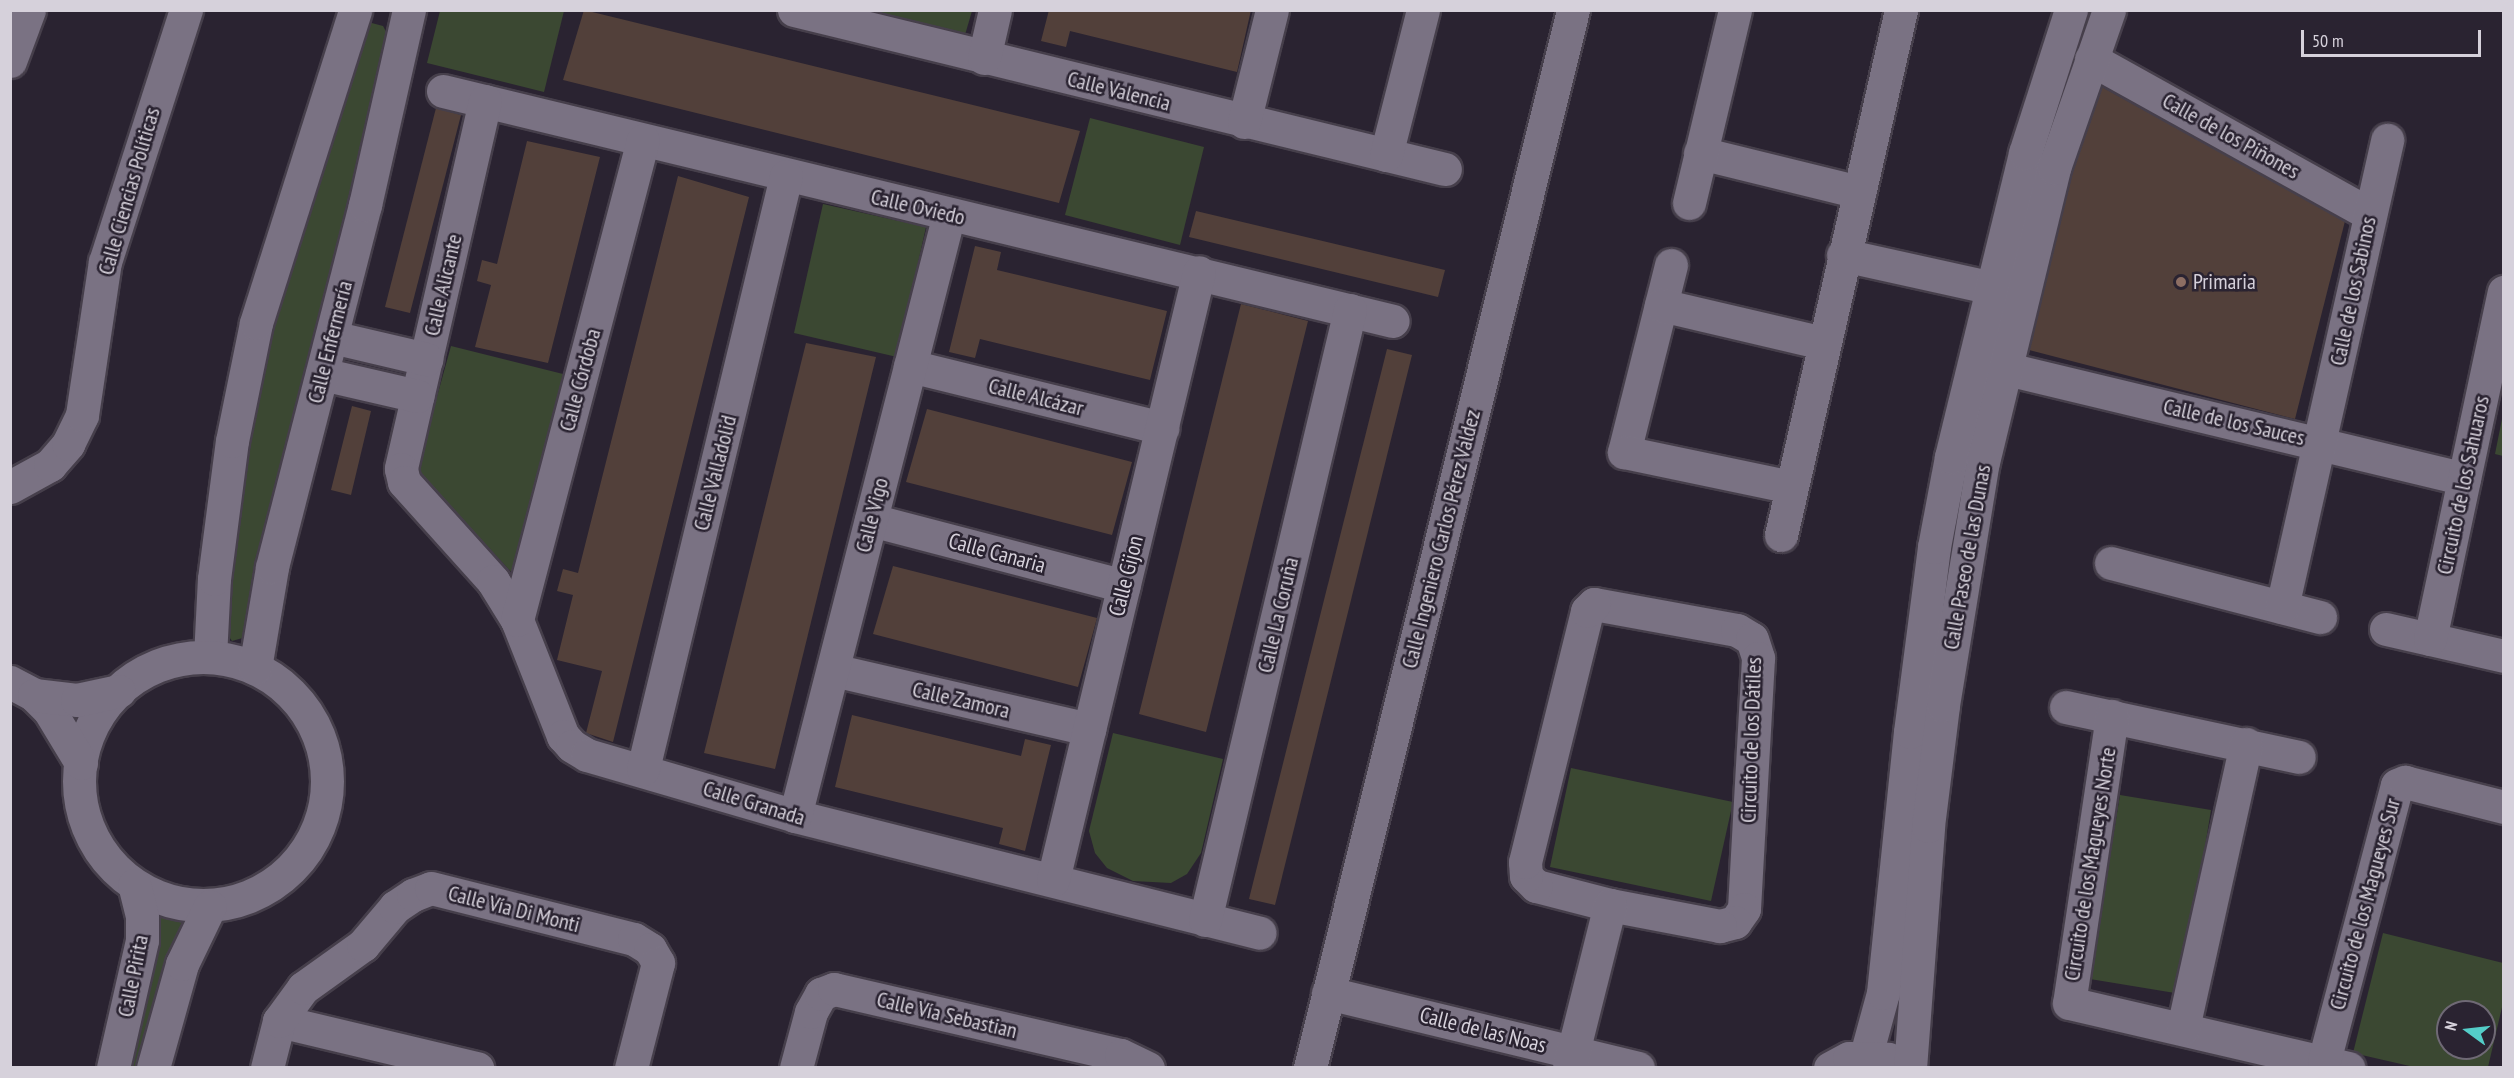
<!DOCTYPE html>
<html>
<head>
<meta charset="utf-8">
<style>
  body { margin:0 }
  #map { position:relative; width:2514px; height:1078px; overflow:hidden; background:#2a2331; font-family:"PT Sans Narrow",sans-serif }
  div>[style] { position:absolute }
  .green>* { inset:0; background:#3b4832 }
  .building>* { inset:0; background:#52403a }
  .roads { filter:drop-shadow(2px 0 #463f4b) drop-shadow(-2px 0 #463f4b) drop-shadow(0 2px #463f4b) drop-shadow(0 -2px #463f4b) }
  .minor>* { height:33px; margin:-16.5px; padding:0 16.5px; transform-origin:16.5px; border-radius:16.5px; background:#7a7283 }
  .minor>.ring { margin:-16.5px; padding:0; box-sizing:content-box; background:none; border:33px solid #7a7283; border-radius:50% }
  .dots>* { width:16px; height:16px; translate:-50% -50%; box-sizing:border-box; border:3px solid #2a2331; border-radius:50% }
  span { translate:-50% -50%; white-space:nowrap; text-align:center; line-height:1.15; -webkit-text-stroke:5px #2a2331; paint-order:stroke }
  .street-label { font-size:22px; color:#d6d1db }
  .poi-label { font-size:22px; color:#d6d1db }
  .left { translate:0 -50%; text-align:left }
  .frame { position:absolute; inset:0; border:12px solid #d6d1db; pointer-events:none }
  .north { position:absolute; left:2436px; top:1000px; width:60px; height:60px; box-sizing:border-box; background:#2a2331; border:2px solid #6f6975; border-radius:50%; rotate:285deg; font-size:16px; font-weight:700; line-height:24px; text-align:center; color:#d6d1db }
  .north::after { content:''; display:block; margin:auto; width:21px; height:27px; background:#54cdc8; clip-path:polygon(50% 0,100% 100%,50% 72%,0 100%) }
  .scale { position:absolute; left:2301px; top:30px; width:180px; height:27px; box-sizing:border-box; border:3px solid #d6d1db; border-top:0; padding-left:8px; font-size:18px; line-height:21px; white-space:nowrap; color:#d6d1db; -webkit-text-stroke:4px #2a2331; paint-order:stroke }
</style>
</head>
<body>
<div id="map">
  <div class="green">
    <div style="clip-path:polygon(850px 10px,972px 11px,962px 45px)"></div>
    <div style="clip-path:polygon(440px 11px,564px 11px,544px 92px,427px 63px)"></div>
    <div style="clip-path:polygon(368px 22px,383px 26px,390px 39px,246px 637px,232px 641px,225px 631px,238px 463px,260px 340px)"></div>
    <div style="clip-path:polygon(1090px 118px,1204px 147px,1180px 245px,1065px 215px)"></div>
    <div style="clip-path:polygon(823px 204px,926px 227px,897px 357px,794px 333px)"></div>
    <div style="clip-path:polygon(451px 346px,571px 376px,515px 576px,473px 531px,414px 480px)"></div>
    <div style="clip-path:polygon(2503px 414px,2503px 456px,2495px 454px)"></div>
    <div style="clip-path:polygon(1113px 733px,1223px 759px,1201px 853px,1187px 874px,1171px 883px,1133px 881px,1107px 868px,1095px 853px,1089px 831px)"></div>
    <div style="clip-path:polygon(1571px 768px,1733px 802px,1711px 901px,1550px 867px)"></div>
    <div style="clip-path:polygon(2120px 795px,2211px 810px,2181px 994px,2090px 979px)"></div>
    <div style="clip-path:polygon(159px 915px,182px 920px,145px 1067px,120px 1068px)"></div>
    <div style="clip-path:polygon(evenodd,2383px 933px,2503px 963px,2503px 1003px,2488px 1067px,2414px 1067px,2353px 1053px,2383px 933px,2448px 1012px,2484px 1012px,2484px 1048px,2448px 1048px,2448px 1012px)"></div>
  </div>
  <div class="building">
    <div style="clip-path:polygon(584px 10px,1080px 131px,1059px 203px,563px 80px)"></div>
    <div style="clip-path:polygon(1049px 10px,1251px 10px,1237px 72px,1070px 31px,1066px 47px,1041px 41px)"></div>
    <div style="clip-path:polygon(2102px 87px,2345px 221px,2295px 419px,2029px 350px,2072px 173px)"></div>
    <div style="clip-path:polygon(436px 108px,461px 115px,410px 313px,385px 307px)"></div>
    <div style="clip-path:polygon(527px 141px,600px 157px,548px 363px,475px 347px,491px 285px,477px 281px,482px 260px,497px 264px)"></div>
    <div style="clip-path:polygon(678px 176px,749px 197px,613px 742px,586px 733px,602px 671px,557px 660px,573px 595px,557px 591px,563px 569px,578px 573px)"></div>
    <div style="clip-path:polygon(1196px 211px,1445px 270px,1438px 297px,1189px 237px)"></div>
    <div style="clip-path:polygon(975px 246px,1001px 252px,997px 270px,1167px 311px,1150px 380px,980px 339px,975px 358px,949px 352px)"></div>
    <div style="clip-path:polygon(1241px 304px,1308px 321px,1206px 732px,1139px 714px)"></div>
    <div style="clip-path:polygon(806px 343px,876px 357px,775px 769px,704px 753px)"></div>
    <div style="clip-path:polygon(1387px 349px,1412px 355px,1275px 905px,1249px 899px)"></div>
    <div style="clip-path:polygon(352px 406px,371px 411px,351px 495px,331px 490px)"></div>
    <div style="clip-path:polygon(927px 409px,1132px 462px,1112px 535px,906px 482px)"></div>
    <div style="clip-path:polygon(893px 566px,1097px 618px,1078px 687px,873px 634px)"></div>
    <div style="clip-path:polygon(852px 715px,1021px 756px,1025px 739px,1051px 745px,1025px 851px,999px 844px,1003px 828px,835px 787px)"></div>
  </div>
  <div class="roads">
    <div class="minor">
      <div style="left:794px;top:10px;width:670px;rotate:13.73deg"></div>
      <div style="left:984px;top:58px;width:49px;rotate:-77.1deg"></div>
      <div style="left:2091px;top:59px;width:319px;rotate:29.1deg"></div>
      <div style="left:10px;top:61px;width:54px;rotate:-69.6deg"></div>
      <div style="left:443px;top:91px;width:977px;rotate:13.61deg"></div>
      <div style="left:485px;top:101px;width:377px;rotate:102.9deg"></div>
      <div style="left:401px;top:469px;width:13px;rotate:77deg"></div>
      <div style="left:404px;top:482px;width:133px;rotate:48deg"></div>
      <div style="left:493px;top:581px;width:46px;rotate:58.4deg"></div>
      <div style="left:517px;top:620px;width:125px;rotate:68.4deg"></div>
      <div style="left:563px;top:736px;width:13px;rotate:48deg"></div>
      <div style="left:572px;top:746px;width:17px;rotate:31deg"></div>
      <div style="left:587px;top:755px;width:217px;rotate:16.3deg"></div>
      <div style="left:795px;top:816px;width:479px;rotate:14.1deg"></div>
      <div style="left:1244px;top:122px;width:115px;rotate:-76deg"></div>
      <div style="left:1700px;top:153px;width:164px;rotate:13.8deg"></div>
      <div style="left:1386px;top:155px;width:150px;rotate:-75.7deg"></div>
      <div style="left:1689px;top:203px;width:198px;rotate:-76.6deg"></div>
      <div style="left:1843px;top:255px;width:149px;rotate:12.4deg"></div>
      <div style="left:1671px;top:265px;width:193px;rotate:104.1deg"></div>
      <div style="left:1624px;top:452px;width:171px;rotate:11.8deg"></div>
      <div style="left:1661px;top:305px;width:166px;rotate:13.2deg"></div>
      <div style="left:332px;top:337px;width:97px;rotate:13.2deg"></div>
      <div style="left:910px;top:366px;width:260px;rotate:13.8deg"></div>
      <div style="left:2003px;top:368px;width:474px;rotate:13.5deg"></div>
      <div style="left:322px;top:374px;width:98px;rotate:13deg"></div>
      <div style="left:10px;top:487px;width:46px;rotate:-28.8deg"></div>
      <div style="left:50px;top:465px;width:28px;rotate:-49deg"></div>
      <div style="left:68px;top:444px;width:32px;rotate:-64deg"></div>
      <div style="left:82px;top:415px;width:155px;rotate:-81.5deg"></div>
      <div style="left:105px;top:262px;width:265px;rotate:-72.2deg"></div>
      <div style="left:871px;top:520px;width:261px;rotate:14.6deg"></div>
      <div style="left:1781px;top:535px;width:539px;rotate:-77.12deg"></div>
      <div style="left:2111px;top:563px;width:216px;rotate:14.5deg"></div>
      <div style="left:1594px;top:604px;width:145px;rotate:10.3deg"></div>
      <div style="left:1737px;top:630px;width:17px;rotate:31deg"></div>
      <div style="left:1752px;top:639px;width:20px;rotate:72deg"></div>
      <div style="left:1758px;top:658px;width:251px;rotate:93.2deg"></div>
      <div style="left:1744px;top:909px;width:16px;rotate:125deg"></div>
      <div style="left:1735px;top:922px;width:16px;rotate:165deg"></div>
      <div style="left:1720px;top:926px;width:112px;rotate:-169.2deg"></div>
      <div style="left:1610px;top:905px;width:76px;rotate:-165.6deg"></div>
      <div style="left:1536px;top:886px;width:14px;rotate:-135deg"></div>
      <div style="left:1526px;top:876px;width:14px;rotate:-94deg"></div>
      <div style="left:1525px;top:862px;width:259px;rotate:-76.1deg"></div>
      <div style="left:1587px;top:611px;width:10px;rotate:-45deg"></div>
      <div style="left:2282px;top:607px;width:479px;rotate:-77.3deg"></div>
      <div style="left:517px;top:620px;width:496px;rotate:-75.3deg"></div>
      <div style="left:2386px;top:629px;width:121px;rotate:12.9deg"></div>
      <div style="left:2430px;top:639px;width:355px;rotate:-78deg"></div>
      <div style="left:210px;top:657px;width:78px;rotate:-87.1deg"></div>
      <div style="left:214px;top:579px;width:139px;rotate:-82.6deg"></div>
      <div style="left:232px;top:441px;width:120px;rotate:-78.5deg"></div>
      <div style="left:256px;top:323px;width:328px;rotate:-72.4deg"></div>
      <div class="ring" style="left:79px;top:657px;width:215px;height:215px"></div>
      <div style="left:255px;top:668px;width:102px;rotate:-80.4deg"></div>
      <div style="left:272px;top:567px;width:374px;rotate:-75.6deg"></div>
      <div style="left:365px;top:205px;width:200px;rotate:-77.3deg"></div>
      <div style="left:833px;top:670px;width:263px;rotate:13deg"></div>
      <div style="left:10px;top:682px;width:27px;rotate:28deg"></div>
      <div style="left:34px;top:695px;width:21px;rotate:45deg"></div>
      <div style="left:49px;top:710px;width:62px;rotate:58.9deg"></div>
      <div style="left:34px;top:695px;width:43px;rotate:6.6deg"></div>
      <div style="left:77px;top:700px;width:43px;rotate:-12.1deg"></div>
      <div style="left:2066px;top:707px;width:238px;rotate:12.1deg"></div>
      <div style="left:2112px;top:716px;width:290px;rotate:98.5deg"></div>
      <div style="left:2069px;top:1003px;width:287px;rotate:13.1deg"></div>
      <div style="left:643px;top:769px;width:610px;rotate:-76.44deg"></div>
      <div style="left:795px;top:816px;width:621px;rotate:-75.65deg"></div>
      <div style="left:1053px;top:880px;width:625px;rotate:-76.5deg"></div>
      <div style="left:1205px;top:920px;width:627px;rotate:-76.63deg"></div>
      <div style="left:1328px;top:993px;width:319px;rotate:13.6deg"></div>
      <div style="left:279px;top:1021px;width:204px;rotate:13.4deg"></div>
      <div style="left:2183px;top:1028px;width:291px;rotate:-77.5deg"></div>
      <div style="left:1866px;top:1055px;width:64px;rotate:-74.7deg"></div>
      <div style="left:1883px;top:993px;width:262px;rotate:-84.1deg"></div>
      <div style="left:1910px;top:732px;width:187px;rotate:-82.6deg"></div>
      <div style="left:1934px;top:547px;width:92px;rotate:-79.3deg"></div>
      <div style="left:1951px;top:457px;width:313px;rotate:-76.3deg"></div>
      <div style="left:2025px;top:153px;width:150px;rotate:-72.2deg"></div>
      <div style="left:2324px;top:1061px;width:285px;rotate:-75.2deg"></div>
      <div style="left:2397px;top:785px;width:9px;rotate:-21deg"></div>
      <div style="left:2405px;top:782px;width:102px;rotate:14.2deg"></div>
      <div style="left:113px;top:1068px;width:131px;rotate:-77.2deg"></div>
      <div style="left:142px;top:940px;width:24px;rotate:-90deg"></div>
      <div style="left:142px;top:916px;width:32px;rotate:-104deg"></div>
      <div style="left:153px;top:1068px;width:108px;rotate:-74.4deg"></div>
      <div style="left:182px;top:964px;width:64px;rotate:-64.2deg"></div>
      <div style="left:267px;top:1068px;width:49px;rotate:-75.7deg"></div>
      <div style="left:279px;top:1021px;width:41px;rotate:-54deg"></div>
      <div style="left:303px;top:988px;width:74px;rotate:-35.6deg"></div>
      <div style="left:363px;top:945px;width:50px;rotate:-49.9deg"></div>
      <div style="left:395px;top:907px;width:22px;rotate:-34deg"></div>
      <div style="left:413px;top:895px;width:19px;rotate:-21deg"></div>
      <div style="left:431px;top:888px;width:209px;rotate:14.1deg"></div>
      <div style="left:634px;top:939px;width:19px;rotate:32deg"></div>
      <div style="left:650px;top:949px;width:16px;rotate:60deg"></div>
      <div style="left:658px;top:963px;width:108px;rotate:104.4deg"></div>
      <div style="left:796px;top:1068px;width:58px;rotate:-75deg"></div>
      <div style="left:811px;top:1012px;width:21px;rotate:-61deg"></div>
      <div style="left:821px;top:994px;width:14px;rotate:-21deg"></div>
      <div style="left:834px;top:989px;width:294px;rotate:13deg"></div>
      <div style="left:1121px;top:1055px;width:30px;rotate:26deg"></div>
      <div style="left:1310px;top:1068px;width:1090px;rotate:-76.04deg"></div>
      <div style="left:1569px;top:1068px;width:168px;rotate:-75.9deg"></div>
      <div style="left:1830px;top:1068px;width:21px;rotate:-28deg"></div>
      <div style="left:1849px;top:1058px;width:39px;rotate:1deg"></div>
      <div style="left:1910px;top:1068px;width:243px;rotate:-85.7deg"></div>
      <div style="left:1928px;top:826px;width:122px;rotate:-82.9deg"></div>
      <div style="left:1943px;top:705px;width:246px;rotate:-80.7deg"></div>
      <div style="left:1983px;top:462px;width:302px;rotate:-76.4deg"></div>
      <div style="left:2054px;top:168px;width:167px;rotate:-70.8deg"></div>
    </div>
  </div>
  <div class="dots">
    <div style="left:2181px;top:282px;background:#8d6e63"></div>
  </div>
  <div class="street-label">
    <span style="left:1119px;top:91px;rotate:14deg">Calle Valencia</span>
    <span style="left:2231px;top:136px;rotate:29deg">Calle de los Piñones</span>
    <span style="left:129px;top:191px;rotate:-74deg">Calle Ciencias Políticas</span>
    <span style="left:918px;top:207px;rotate:13deg">Calle Oviedo</span>
    <span style="left:443px;top:285px;rotate:-77deg">Calle Alicante</span>
    <span style="left:2353px;top:291px;rotate:-78deg">Calle de los Sabinos</span>
    <span style="left:330px;top:342px;rotate:-76deg">Calle Enfermería</span>
    <span style="left:580px;top:380px;rotate:-75deg">Calle Córdoba</span>
    <span style="left:1036px;top:397px;rotate:14deg">Calle Alcázar</span>
    <span style="left:2234px;top:422px;rotate:13deg">Calle de los Sauces</span>
    <span style="left:715px;top:473px;rotate:-76deg">Calle Valladolid</span>
    <span style="left:2463px;top:485px;rotate:-78deg">Circuito de los Sahuaros</span>
    <span style="left:872px;top:515px;rotate:-76deg">Calle Vigo</span>
    <span style="left:1441px;top:539px;rotate:-76deg">Calle Ingeniero Carlos Pérez Valdez</span>
    <span style="left:997px;top:553px;rotate:15deg">Calle Canaria</span>
    <span style="left:1967px;top:557px;rotate:-80deg">Calle Paseo de las Dunas</span>
    <span style="left:1126px;top:576px;rotate:-76deg">Calle Gijon</span>
    <span style="left:1278px;top:615px;rotate:-77deg">Calle La Coruña</span>
    <span style="left:961px;top:700px;rotate:13deg">Calle Zamora</span>
    <span style="left:1751px;top:740px;rotate:-88deg">Circuito de los Dátiles</span>
    <span style="left:754px;top:803px;rotate:17deg">Calle Granada</span>
    <span style="left:2090px;top:864px;rotate:-81deg">Circuito de los Magueyes Norte</span>
    <span style="left:2365px;top:904px;rotate:-75deg">Circuito de los Magueyes Sur</span>
    <span style="left:514px;top:909px;rotate:14deg">Calle Vía Di Monti</span>
    <span style="left:133px;top:976px;rotate:-79deg">Calle Pirita</span>
    <span style="left:947px;top:1015px;rotate:13deg">Calle Vía Sebastian</span>
    <span style="left:1483px;top:1030px;rotate:14deg">Calle de las Noas</span>
  </div>
  <div class="poi-label">
    <span class="left" style="left:2193px;top:282px">Primaria</span>
  </div>
  <div class="frame"></div>
  <div class="north">N</div>
  <div class="scale">50 m</div>
</div>
</body>
</html>
